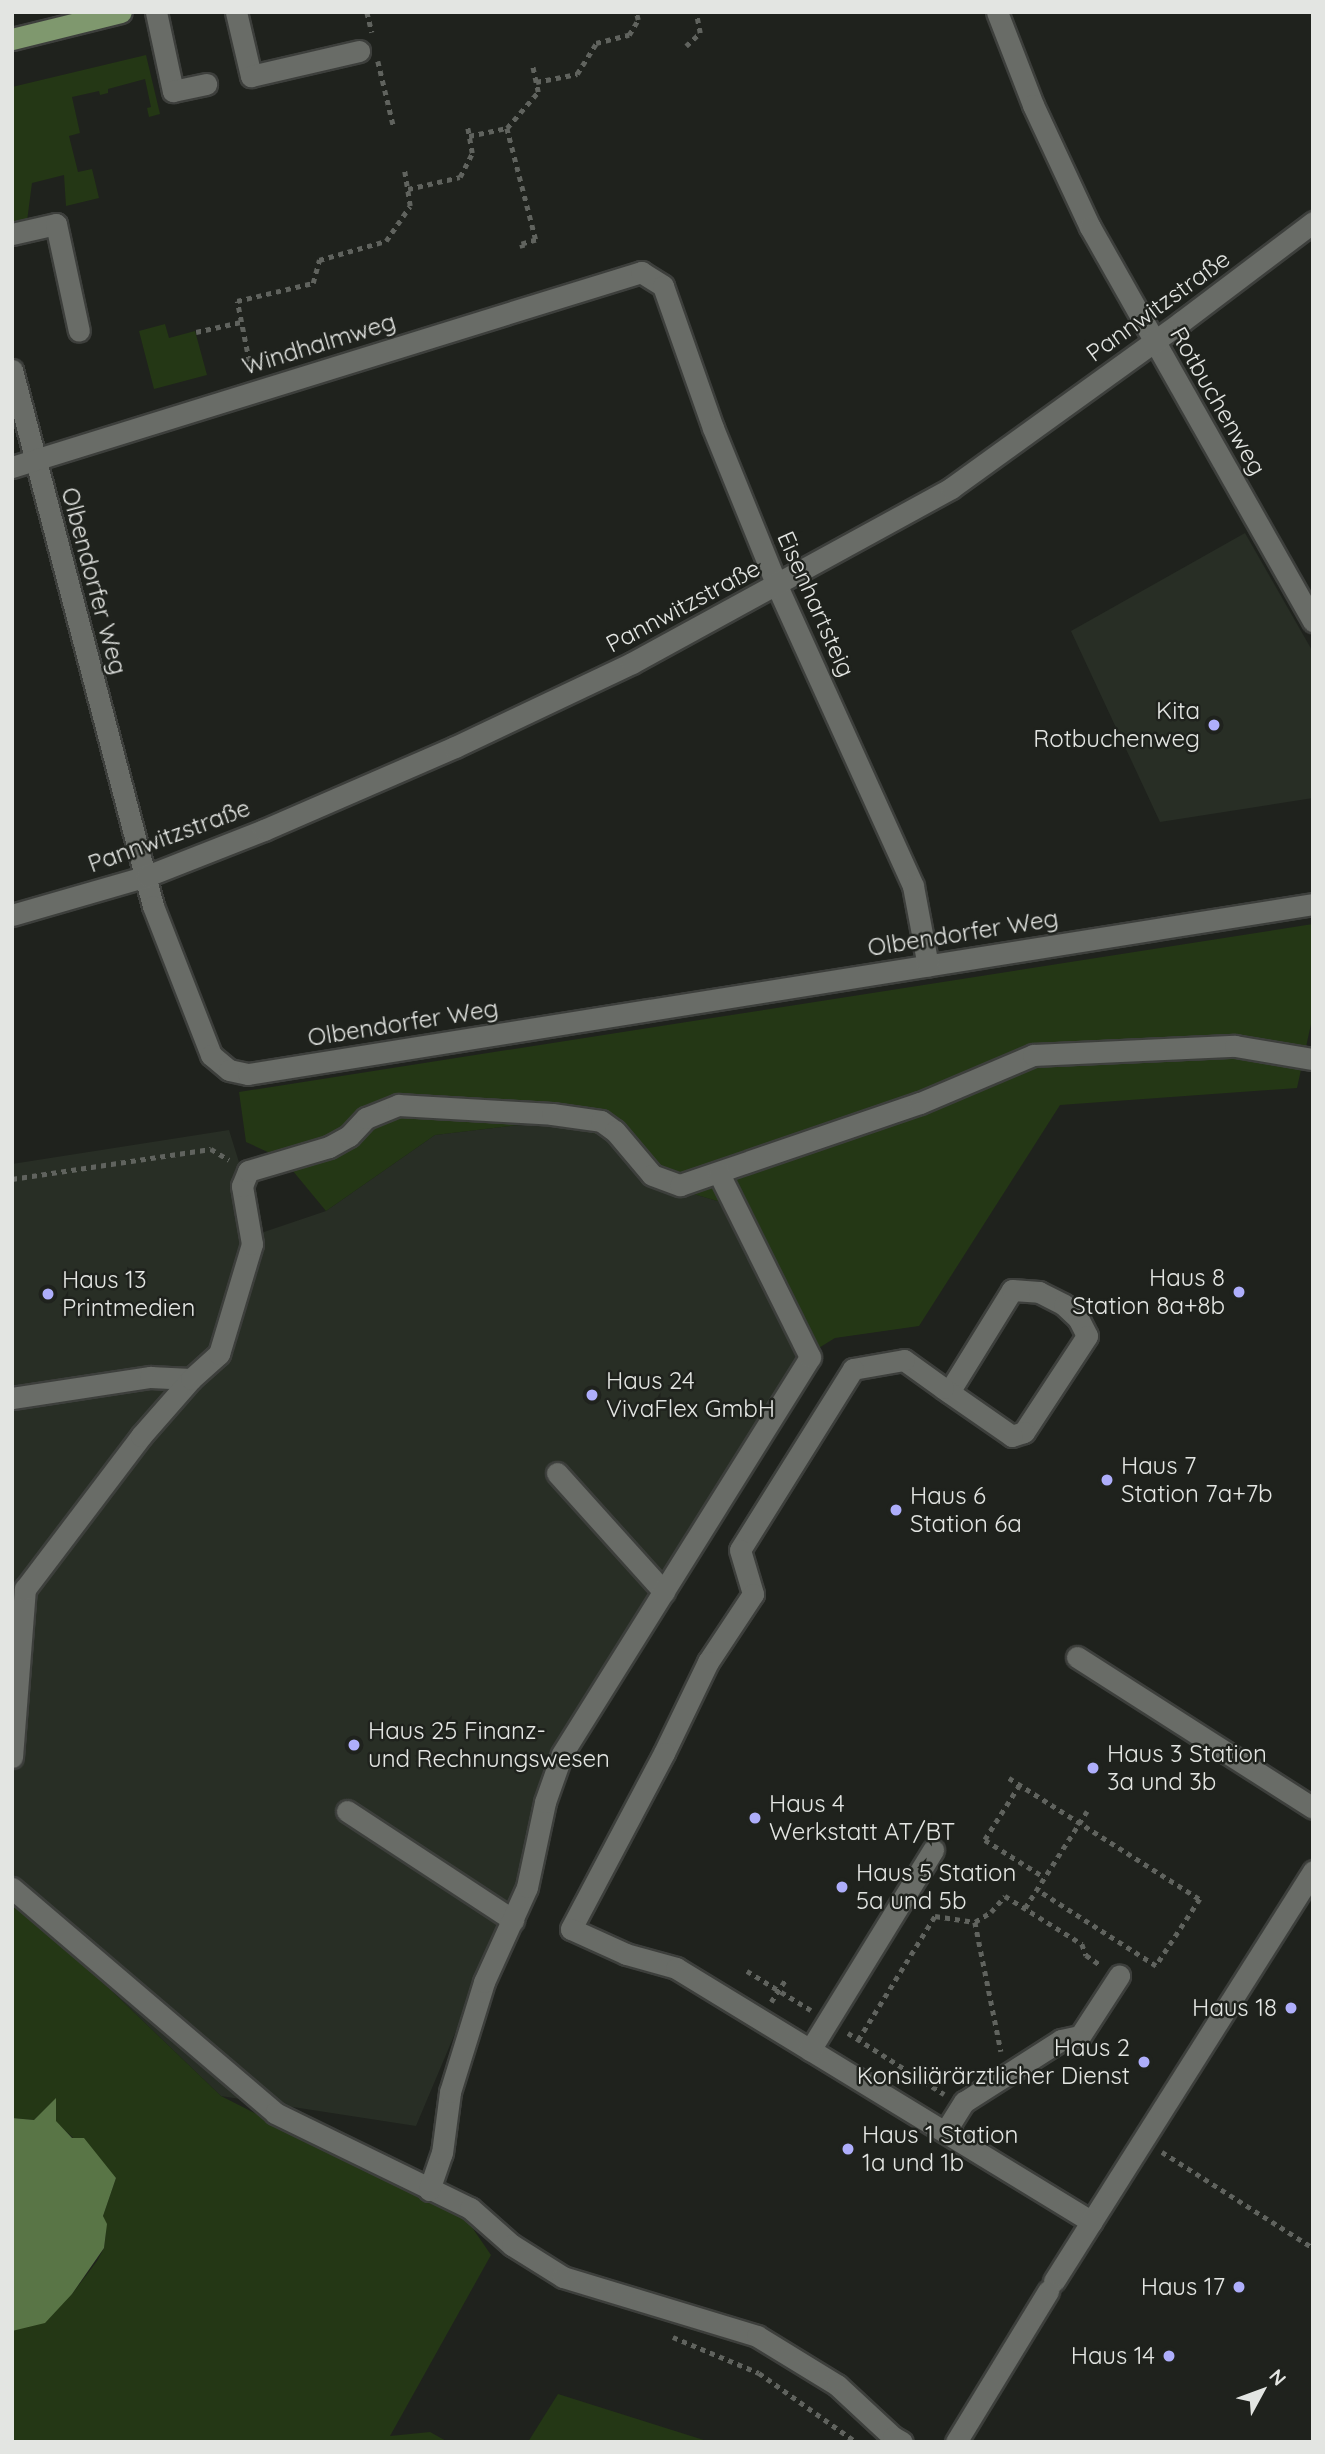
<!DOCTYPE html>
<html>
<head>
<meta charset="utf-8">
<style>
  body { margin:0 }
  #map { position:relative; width:1325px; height:2454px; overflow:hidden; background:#1f221d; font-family:Quicksand,sans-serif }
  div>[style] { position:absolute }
  .built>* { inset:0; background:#282e25 }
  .green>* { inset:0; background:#243715 }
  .water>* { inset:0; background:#597546 }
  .path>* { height:4.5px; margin-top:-2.25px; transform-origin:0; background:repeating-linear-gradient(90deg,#60635e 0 5px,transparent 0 10px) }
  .roads { filter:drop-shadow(2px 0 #3d3f3c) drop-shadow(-2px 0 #3d3f3c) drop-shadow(0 2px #3d3f3c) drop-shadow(0 -2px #3d3f3c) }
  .minor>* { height:21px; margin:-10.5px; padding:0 10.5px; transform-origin:10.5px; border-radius:10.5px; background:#696c67 }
  .major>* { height:21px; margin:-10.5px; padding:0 10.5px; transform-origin:10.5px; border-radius:10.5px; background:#7f986e }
  .dots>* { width:19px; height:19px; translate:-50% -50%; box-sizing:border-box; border:4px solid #1f221d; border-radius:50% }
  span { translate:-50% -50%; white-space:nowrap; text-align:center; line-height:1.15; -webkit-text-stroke:5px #1f221d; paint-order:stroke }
  .street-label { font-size:24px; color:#e3e5e2 }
  .poi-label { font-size:24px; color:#e3e5e2 }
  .right { translate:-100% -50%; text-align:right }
  .left { translate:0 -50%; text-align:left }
  .frame { position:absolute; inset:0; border:14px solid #e3e5e2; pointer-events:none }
  .north { position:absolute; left:1227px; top:2356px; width:70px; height:70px; -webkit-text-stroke:5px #1f221d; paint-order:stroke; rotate:49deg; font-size:19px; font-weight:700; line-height:28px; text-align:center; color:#e3e5e2 }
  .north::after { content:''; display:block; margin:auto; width:24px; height:32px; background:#e3e5e2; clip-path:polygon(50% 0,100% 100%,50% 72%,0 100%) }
</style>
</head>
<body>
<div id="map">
  <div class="built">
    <div style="clip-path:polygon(1245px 533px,1313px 652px,1313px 798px,1160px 822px,1071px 631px)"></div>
    <div style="clip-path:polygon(536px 1123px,603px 1135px,642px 1179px,721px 1202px,804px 1357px,554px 1745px,514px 1893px,416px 2126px,221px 2096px,12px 1895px,12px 1164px,229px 1130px,261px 1233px,326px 1211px,435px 1135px)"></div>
  </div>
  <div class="green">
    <div style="clip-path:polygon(146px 55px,160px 114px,149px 117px,147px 108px,151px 107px,145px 79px,108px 89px,108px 93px,100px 95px,99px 91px,72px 97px,80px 133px,69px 136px,78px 172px,92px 169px,99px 198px,66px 206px,64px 175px,32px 183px,27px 221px,12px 225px,12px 87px)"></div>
    <div style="clip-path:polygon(165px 324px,169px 338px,195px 331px,207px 375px,154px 389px,139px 331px)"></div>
    <div style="clip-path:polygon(1313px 924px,1313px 1015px,1297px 1088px,1060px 1105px,919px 1326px,835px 1338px,804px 1357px,721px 1202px,641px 1179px,603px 1135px,536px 1123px,435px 1135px,326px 1211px,283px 1159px,246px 1142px,239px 1092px)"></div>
    <div style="clip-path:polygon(12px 1895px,221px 2096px,467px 2220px,491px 2255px,390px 2436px,430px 2432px,448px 2442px,12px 2442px,12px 2331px,72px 2294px,97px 2261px,104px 2248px,106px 2233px,103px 2216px,116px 2178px,55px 2121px,56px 2099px,34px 2120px,12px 2118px)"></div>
    <div style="clip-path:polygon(558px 2394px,710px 2442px,528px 2442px)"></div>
  </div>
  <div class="water">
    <div style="clip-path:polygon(56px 2098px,56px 2121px,72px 2138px,84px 2138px,116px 2178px,103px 2216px,107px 2224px,104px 2248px,72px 2294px,45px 2323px,12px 2331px,12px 2118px,34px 2120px)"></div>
  </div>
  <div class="path">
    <div style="left:367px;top:12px;width:21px;rotate:76deg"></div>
    <div style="left:686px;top:46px;width:19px;rotate:-43deg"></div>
    <div style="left:700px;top:33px;width:21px;rotate:-101deg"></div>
    <div style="left:378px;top:61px;width:69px;rotate:76.6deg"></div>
    <div style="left:536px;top:82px;width:42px;rotate:-11deg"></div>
    <div style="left:577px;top:74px;width:36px;rotate:-58deg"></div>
    <div style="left:596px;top:43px;width:34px;rotate:-14deg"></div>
    <div style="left:629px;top:35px;width:17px;rotate:-59deg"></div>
    <div style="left:638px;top:20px;width:8px;rotate:-104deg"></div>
    <div style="left:507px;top:128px;width:116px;rotate:75.5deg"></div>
    <div style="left:536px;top:240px;width:15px;rotate:164deg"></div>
    <div style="left:522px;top:244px;width:4px;rotate:76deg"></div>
    <div style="left:469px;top:136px;width:39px;rotate:-12deg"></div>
    <div style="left:507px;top:128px;width:48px;rotate:-49.3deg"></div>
    <div style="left:538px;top:92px;width:29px;rotate:-102deg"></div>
    <div style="left:408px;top:189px;width:53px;rotate:-13deg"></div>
    <div style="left:460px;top:177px;width:27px;rotate:-63deg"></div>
    <div style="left:472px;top:153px;width:28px;rotate:-100deg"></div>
    <div style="left:196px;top:332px;width:46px;rotate:-12.5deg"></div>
    <div style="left:251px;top:371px;width:71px;rotate:-101.3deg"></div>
    <div style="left:237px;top:301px;width:78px;rotate:-13.3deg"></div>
    <div style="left:313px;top:283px;width:24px;rotate:-75deg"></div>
    <div style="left:319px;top:260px;width:70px;rotate:-15.8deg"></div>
    <div style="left:386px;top:241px;width:42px;rotate:-55.6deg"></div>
    <div style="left:410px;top:206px;width:37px;rotate:-99deg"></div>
    <div style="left:12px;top:1179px;width:201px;rotate:-8.6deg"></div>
    <div style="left:211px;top:1149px;width:21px;rotate:31deg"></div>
    <div style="left:1009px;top:1778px;width:226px;rotate:32.4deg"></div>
    <div style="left:1200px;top:1899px;width:80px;rotate:123.3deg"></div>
    <div style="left:1156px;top:1966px;width:141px;rotate:-147.4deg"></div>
    <div style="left:1020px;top:1785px;width:65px;rotate:122.5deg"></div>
    <div style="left:985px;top:1840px;width:70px;rotate:32.1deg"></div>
    <div style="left:1025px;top:1908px;width:115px;rotate:-57.4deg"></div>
    <div style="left:975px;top:1922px;width:132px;rotate:78.6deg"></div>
    <div style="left:747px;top:1971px;width:75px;rotate:31.4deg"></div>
    <div style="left:771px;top:2002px;width:27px;rotate:-57deg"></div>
    <div style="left:848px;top:2033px;width:114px;rotate:32.4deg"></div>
    <div style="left:858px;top:2040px;width:146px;rotate:-58.2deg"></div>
    <div style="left:935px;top:1916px;width:40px;rotate:8.5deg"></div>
    <div style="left:975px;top:1922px;width:19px;rotate:-32deg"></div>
    <div style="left:991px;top:1912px;width:21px;rotate:-49deg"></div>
    <div style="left:1005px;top:1896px;width:91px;rotate:31.9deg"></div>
    <div style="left:1082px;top:1944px;width:12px;rotate:70deg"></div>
    <div style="left:1086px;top:1955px;width:16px;rotate:35deg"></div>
    <div style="left:1162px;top:2152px;width:179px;rotate:32.4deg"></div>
    <div style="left:673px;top:2337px;width:93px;rotate:22.7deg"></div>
    <div style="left:759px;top:2373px;width:119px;rotate:35.4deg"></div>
  </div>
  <div class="roads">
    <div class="minor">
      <div style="left:156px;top:12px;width:81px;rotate:77.9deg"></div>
      <div style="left:173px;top:91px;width:34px;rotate:-12deg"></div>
      <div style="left:236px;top:12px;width:66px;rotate:76.8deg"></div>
      <div style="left:251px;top:76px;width:111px;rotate:-13deg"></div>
      <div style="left:997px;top:12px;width:100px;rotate:68.8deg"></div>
      <div style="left:1033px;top:105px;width:135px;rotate:65deg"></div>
      <div style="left:1090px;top:227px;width:453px;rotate:60.5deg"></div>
      <div style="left:12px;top:234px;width:45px;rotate:-12.8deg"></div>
      <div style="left:56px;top:224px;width:109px;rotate:77.9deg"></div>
      <div style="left:12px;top:370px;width:554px;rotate:75.26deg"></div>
      <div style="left:153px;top:906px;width:160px;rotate:68.7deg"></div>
      <div style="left:211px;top:1055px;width:23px;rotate:40deg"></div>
      <div style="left:229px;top:1070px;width:19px;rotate:12deg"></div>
      <div style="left:248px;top:1074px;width:1078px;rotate:-9.07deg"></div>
      <div style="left:12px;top:467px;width:659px;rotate:-17.22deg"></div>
      <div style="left:641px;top:272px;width:26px;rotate:32deg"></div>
      <div style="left:663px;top:286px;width:151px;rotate:70.6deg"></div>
      <div style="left:713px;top:428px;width:170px;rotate:67.9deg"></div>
      <div style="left:777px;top:586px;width:329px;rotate:65.6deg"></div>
      <div style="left:913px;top:886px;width:81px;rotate:79.4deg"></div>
      <div style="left:12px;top:915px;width:141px;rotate:-16.1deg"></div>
      <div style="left:147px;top:876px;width:126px;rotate:-21.5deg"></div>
      <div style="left:264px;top:830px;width:208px;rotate:-23.5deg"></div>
      <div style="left:455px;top:747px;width:196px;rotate:-25.4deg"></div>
      <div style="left:632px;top:663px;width:364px;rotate:-28.7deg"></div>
      <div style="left:951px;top:488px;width:284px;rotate:-35.8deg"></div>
      <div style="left:1181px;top:322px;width:166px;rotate:-37.1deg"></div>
      <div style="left:949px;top:1392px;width:120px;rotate:-58.3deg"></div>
      <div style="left:1012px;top:1290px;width:27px;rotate:4deg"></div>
      <div style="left:1039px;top:1292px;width:28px;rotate:27deg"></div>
      <div style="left:1064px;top:1305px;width:19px;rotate:43deg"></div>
      <div style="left:1078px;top:1318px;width:20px;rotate:63deg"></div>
      <div style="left:1087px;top:1336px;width:115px;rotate:123.3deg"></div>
      <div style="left:1024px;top:1432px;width:13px;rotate:162deg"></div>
      <div style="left:1012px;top:1436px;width:84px;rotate:-145.2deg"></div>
      <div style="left:943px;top:1388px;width:48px;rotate:-144.3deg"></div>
      <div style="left:904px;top:1360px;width:52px;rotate:170deg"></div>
      <div style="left:853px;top:1369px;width:213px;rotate:122deg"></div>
      <div style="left:740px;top:1550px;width:46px;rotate:73.5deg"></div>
      <div style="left:753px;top:1594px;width:82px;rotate:123.5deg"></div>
      <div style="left:708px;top:1662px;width:101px;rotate:115.8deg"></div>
      <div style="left:664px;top:1753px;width:199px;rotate:117.9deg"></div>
      <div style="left:571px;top:1929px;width:60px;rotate:24.4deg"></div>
      <div style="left:626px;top:1954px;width:52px;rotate:15.6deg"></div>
      <div style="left:676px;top:1968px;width:487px;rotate:31.4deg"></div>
      <div style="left:12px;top:1398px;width:140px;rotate:-8.7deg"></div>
      <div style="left:150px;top:1377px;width:41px;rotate:2.8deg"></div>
      <div style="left:557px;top:1473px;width:160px;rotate:48deg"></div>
      <div style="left:1077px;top:1657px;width:280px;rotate:32.6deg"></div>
      <div style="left:12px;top:1757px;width:169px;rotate:-85.6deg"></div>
      <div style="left:25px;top:1589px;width:192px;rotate:-52.8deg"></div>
      <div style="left:141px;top:1436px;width:76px;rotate:-48.7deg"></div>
      <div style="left:191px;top:1379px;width:38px;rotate:-42deg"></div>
      <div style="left:219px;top:1354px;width:115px;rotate:-73.3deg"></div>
      <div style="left:252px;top:1244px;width:59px;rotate:-99.8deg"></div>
      <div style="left:242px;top:1186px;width:16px;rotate:-68deg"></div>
      <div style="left:248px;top:1171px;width:84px;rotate:-16.5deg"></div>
      <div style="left:329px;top:1147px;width:23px;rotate:-29deg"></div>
      <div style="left:349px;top:1136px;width:25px;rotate:-47deg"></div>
      <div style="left:366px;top:1118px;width:35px;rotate:-22deg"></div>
      <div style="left:398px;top:1105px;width:154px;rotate:3.3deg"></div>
      <div style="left:552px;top:1114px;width:49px;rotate:8.1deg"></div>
      <div style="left:601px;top:1121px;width:17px;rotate:36deg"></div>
      <div style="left:615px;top:1131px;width:57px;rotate:49.9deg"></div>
      <div style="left:652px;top:1175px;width:30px;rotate:20deg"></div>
      <div style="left:680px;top:1185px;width:254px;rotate:-18.9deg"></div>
      <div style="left:920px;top:1103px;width:123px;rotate:-23deg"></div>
      <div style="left:1033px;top:1055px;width:202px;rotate:-2.6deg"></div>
      <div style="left:1235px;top:1046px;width:79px;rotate:9.5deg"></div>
      <div style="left:347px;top:1811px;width:199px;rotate:33.3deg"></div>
      <div style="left:12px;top:1888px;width:346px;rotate:40.5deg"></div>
      <div style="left:275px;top:2113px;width:217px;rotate:26deg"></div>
      <div style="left:470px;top:2208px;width:56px;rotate:41.4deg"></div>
      <div style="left:512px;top:2245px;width:60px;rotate:32.1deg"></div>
      <div style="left:563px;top:2277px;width:203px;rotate:16.9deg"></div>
      <div style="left:757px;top:2336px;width:94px;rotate:31.5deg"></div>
      <div style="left:837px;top:2385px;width:76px;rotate:42.9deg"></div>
      <div style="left:893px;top:2437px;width:10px;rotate:29deg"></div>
      <div style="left:810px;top:2050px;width:235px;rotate:-58.4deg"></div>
      <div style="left:945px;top:2132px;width:36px;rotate:-58deg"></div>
      <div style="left:964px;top:2102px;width:115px;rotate:-32.6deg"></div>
      <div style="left:1061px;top:2040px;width:19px;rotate:-12deg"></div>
      <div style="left:1080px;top:2036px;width:72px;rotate:-57deg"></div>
      <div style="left:429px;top:2190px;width:39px;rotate:-71deg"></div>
      <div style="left:442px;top:2153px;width:62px;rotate:-82.5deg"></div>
      <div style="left:450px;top:2092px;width:115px;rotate:-72.8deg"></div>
      <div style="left:484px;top:1982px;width:104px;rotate:-65.6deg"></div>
      <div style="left:527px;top:1887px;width:87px;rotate:-78deg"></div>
      <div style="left:545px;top:1802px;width:51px;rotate:-70.5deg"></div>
      <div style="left:562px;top:1754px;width:468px;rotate:-58deg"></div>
      <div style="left:810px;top:1357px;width:204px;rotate:-116.4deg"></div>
      <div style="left:1054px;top:2281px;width:485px;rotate:-57.7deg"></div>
      <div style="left:956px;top:2442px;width:177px;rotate:-58.6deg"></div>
    </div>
    <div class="major">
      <div style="left:12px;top:39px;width:112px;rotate:-13.9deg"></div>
    </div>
  </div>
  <div class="dots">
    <div style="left:1214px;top:725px;background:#aeaefb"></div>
    <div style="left:1239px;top:1292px;background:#aeaefb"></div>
    <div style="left:48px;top:1294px;background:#aeaefb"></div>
    <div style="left:592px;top:1395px;background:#aeaefb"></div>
    <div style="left:1107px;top:1480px;background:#aeaefb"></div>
    <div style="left:896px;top:1510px;background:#aeaefb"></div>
    <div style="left:354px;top:1745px;background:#aeaefb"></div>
    <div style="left:1093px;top:1768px;background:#aeaefb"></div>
    <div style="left:755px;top:1818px;background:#aeaefb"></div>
    <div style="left:842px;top:1887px;background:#aeaefb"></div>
    <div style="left:1291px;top:2008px;background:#aeaefb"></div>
    <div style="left:1144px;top:2062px;background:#aeaefb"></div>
    <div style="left:848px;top:2149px;background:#aeaefb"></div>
    <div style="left:1239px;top:2287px;background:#aeaefb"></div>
    <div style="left:1169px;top:2356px;background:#aeaefb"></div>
  </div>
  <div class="street-label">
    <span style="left:1158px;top:306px;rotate:-36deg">Pannwitzstraße</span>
    <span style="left:319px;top:344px;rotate:-17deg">Windhalmweg</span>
    <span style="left:1218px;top:401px;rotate:60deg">Rotbuchenweg</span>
    <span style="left:94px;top:581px;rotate:75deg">Olbendorfer Weg</span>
    <span style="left:816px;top:604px;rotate:66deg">Eisenhartsteig</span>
    <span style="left:683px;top:606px;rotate:-28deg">Pannwitzstraße</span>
    <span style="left:169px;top:836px;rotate:-20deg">Pannwitzstraße</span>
    <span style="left:963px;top:933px;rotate:-9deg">Olbendorfer Weg</span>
    <span style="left:403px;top:1023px;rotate:-9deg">Olbendorfer Weg</span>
  </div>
  <div class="poi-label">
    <span class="right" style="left:1200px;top:725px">Kita<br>Rotbuchenweg</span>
    <span class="right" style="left:1225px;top:1292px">Haus 8<br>Station 8a+8b</span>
    <span class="left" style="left:62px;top:1294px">Haus 13<br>Printmedien</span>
    <span class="left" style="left:606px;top:1395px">Haus 24<br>VivaFlex GmbH</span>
    <span class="left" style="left:1121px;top:1480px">Haus 7<br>Station 7a+7b</span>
    <span class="left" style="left:910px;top:1510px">Haus 6<br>Station 6a</span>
    <span class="left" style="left:368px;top:1745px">Haus 25 Finanz-<br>und Rechnungswesen</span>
    <span class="left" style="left:1107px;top:1768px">Haus 3 Station<br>3a und 3b</span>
    <span class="left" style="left:769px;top:1818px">Haus 4<br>Werkstatt AT/BT</span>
    <span class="left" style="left:856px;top:1887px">Haus 5 Station<br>5a und 5b</span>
    <span class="right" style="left:1277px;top:2008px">Haus 18</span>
    <span class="right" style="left:1130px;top:2062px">Haus 2<br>Konsiliärärztlicher Dienst</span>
    <span class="left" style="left:862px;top:2149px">Haus 1 Station<br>1a und 1b</span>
    <span class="right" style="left:1225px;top:2287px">Haus 17</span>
    <span class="right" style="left:1155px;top:2356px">Haus 14</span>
  </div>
  <div class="frame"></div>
  <div class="north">N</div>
</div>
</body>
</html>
